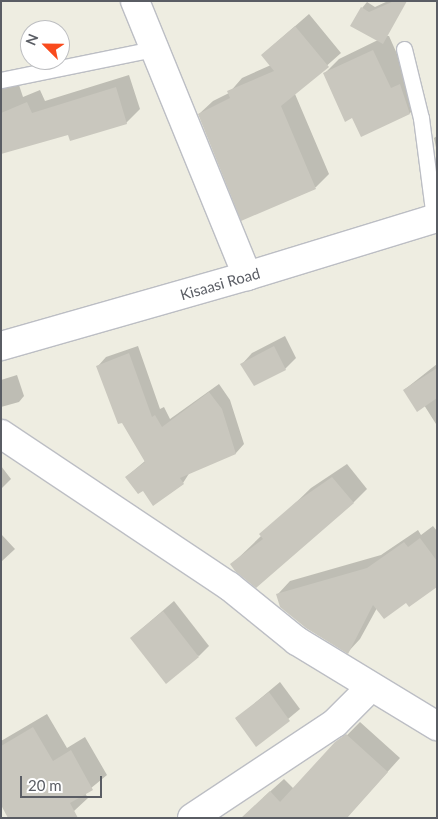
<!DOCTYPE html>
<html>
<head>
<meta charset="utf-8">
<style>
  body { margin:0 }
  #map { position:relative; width:438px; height:819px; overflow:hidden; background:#eeede1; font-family:Lato,sans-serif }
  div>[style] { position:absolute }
  .shadow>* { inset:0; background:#0003 }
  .building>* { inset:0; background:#c9c7be }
  .roads { filter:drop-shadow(1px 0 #bcbec4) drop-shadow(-1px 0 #bcbec4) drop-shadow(0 1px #bcbec4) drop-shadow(0 -1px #bcbec4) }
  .lane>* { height:15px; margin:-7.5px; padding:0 7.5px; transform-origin:7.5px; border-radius:7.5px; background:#fff }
  .street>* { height:28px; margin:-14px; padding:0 14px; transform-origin:14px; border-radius:14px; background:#fff }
  .secondary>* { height:28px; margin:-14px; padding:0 14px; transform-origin:14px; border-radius:14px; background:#fff }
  span { translate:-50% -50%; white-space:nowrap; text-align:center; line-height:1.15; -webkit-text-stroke:5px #fff; paint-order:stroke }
  .street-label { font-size:15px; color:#5a5d64 }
  .frame { position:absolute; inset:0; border:2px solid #5a5d64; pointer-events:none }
  .north { position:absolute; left:20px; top:20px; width:50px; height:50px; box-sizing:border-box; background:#fff; border:1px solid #bdbec1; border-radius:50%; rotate:293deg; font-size:14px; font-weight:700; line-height:20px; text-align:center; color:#5a5d64 }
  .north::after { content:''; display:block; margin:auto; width:18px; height:22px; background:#f94b1d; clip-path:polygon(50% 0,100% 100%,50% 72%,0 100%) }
  .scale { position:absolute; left:20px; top:776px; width:82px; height:22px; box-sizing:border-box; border:2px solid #5a5d64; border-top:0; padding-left:6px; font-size:15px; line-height:18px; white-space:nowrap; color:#5a5d64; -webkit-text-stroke:4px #fff; paint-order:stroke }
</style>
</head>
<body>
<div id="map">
  <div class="shadow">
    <div style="clip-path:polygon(388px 1px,406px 1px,386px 36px,389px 36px,406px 74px,415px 70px,425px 99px,410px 113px,353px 116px,324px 74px,339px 59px,378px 40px,362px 8px,367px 2px,375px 7px)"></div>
    <div style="clip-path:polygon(309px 14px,341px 53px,295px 94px,329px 174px,316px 187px,242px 219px,199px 114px,213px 101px,229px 93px,242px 78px,271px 65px,262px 55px)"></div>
    <div style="clip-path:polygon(129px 75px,140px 109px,126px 123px,68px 133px,1px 152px,1px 86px,18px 82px,23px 97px,40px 90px,45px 101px)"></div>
    <div style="clip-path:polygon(437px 136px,437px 152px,434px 138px)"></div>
    <div style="clip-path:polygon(285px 336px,296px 358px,285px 369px,242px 364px,252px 353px)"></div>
    <div style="clip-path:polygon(138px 346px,160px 409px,164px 407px,170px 419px,219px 384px,230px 400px,244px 444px,236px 453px,190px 472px,183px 483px,143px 489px,126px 477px,145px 461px,98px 366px,106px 357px)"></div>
    <div style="clip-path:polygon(437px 364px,437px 423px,436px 424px,424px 405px,404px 390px)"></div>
    <div style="clip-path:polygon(17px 375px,24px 396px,19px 402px,1px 407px,1px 380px)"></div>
    <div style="clip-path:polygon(347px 464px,367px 489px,354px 502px,256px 586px,232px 564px,311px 488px)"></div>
    <div style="clip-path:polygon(1px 466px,11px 479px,1px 489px)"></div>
    <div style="clip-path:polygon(433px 526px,437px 531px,437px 584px,406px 601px,377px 608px,360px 639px,348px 652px,278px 594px,290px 581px,381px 555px,418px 530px,421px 535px)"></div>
    <div style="clip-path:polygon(1px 534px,15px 549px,1px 562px)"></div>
    <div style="clip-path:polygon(174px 601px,209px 646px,199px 656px,131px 638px)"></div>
    <div style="clip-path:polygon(280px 682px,300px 709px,257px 745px,236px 719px)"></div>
    <div style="clip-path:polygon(47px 714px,67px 748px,85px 737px,107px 775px,85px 793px,88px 798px,74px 811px,1px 791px,1px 741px)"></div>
    <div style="clip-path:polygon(360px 722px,400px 758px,346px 818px,263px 798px,284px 779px,294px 789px)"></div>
  </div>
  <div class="building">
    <div style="clip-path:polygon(394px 1px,407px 1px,383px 44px,350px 26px,361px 7px,369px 12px)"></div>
    <div style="clip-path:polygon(295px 26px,329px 67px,281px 106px,316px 189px,241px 221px,198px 114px,230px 98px,227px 91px,274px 71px,261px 55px)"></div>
    <div style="clip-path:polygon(373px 50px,391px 88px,400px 84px,410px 114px,361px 137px,352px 118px,345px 122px,323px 73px)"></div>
    <div style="clip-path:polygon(116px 87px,127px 124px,70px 141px,68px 135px,1px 154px,1px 113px,27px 102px,32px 113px)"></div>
    <div style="clip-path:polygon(274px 346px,286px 370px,254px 386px,240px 364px)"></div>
    <div style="clip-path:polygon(129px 353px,152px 417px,155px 415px,162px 427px,209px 392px,222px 409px,236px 454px,180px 478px,184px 484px,153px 506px,143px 491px,138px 494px,125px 477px,145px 462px,122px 423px,118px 424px,96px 366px)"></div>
    <div style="clip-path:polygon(437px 368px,437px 398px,417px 412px,403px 390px)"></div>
    <div style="clip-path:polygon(332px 477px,354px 503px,256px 588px,235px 571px,230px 564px,263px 539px,259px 534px,296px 502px)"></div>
    <div style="clip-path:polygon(420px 538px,437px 561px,437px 587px,409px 607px,406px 603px,384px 619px,373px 605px,348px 654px,306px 628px,280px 607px,276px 594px,367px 568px,404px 542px,408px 547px)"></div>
    <div style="clip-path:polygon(163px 611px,199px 657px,166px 684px,130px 638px)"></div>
    <div style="clip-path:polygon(269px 692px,290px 721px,256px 747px,235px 718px)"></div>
    <div style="clip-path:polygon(33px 727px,53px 761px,71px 750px,93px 790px,70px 803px,78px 818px,8px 818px,1px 805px,1px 746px)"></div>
    <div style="clip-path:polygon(346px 734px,388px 772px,347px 818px,241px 818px,270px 791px,280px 802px,335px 742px)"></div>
  </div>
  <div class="roads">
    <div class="lane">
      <div style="left:404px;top:49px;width:71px;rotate:76.2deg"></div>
      <div style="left:421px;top:118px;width:101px;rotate:82.6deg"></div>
      <div style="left:1px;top:80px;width:156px;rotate:-11.5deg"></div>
    </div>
    <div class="street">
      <div style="left:135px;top:1px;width:297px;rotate:67.8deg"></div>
      <div style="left:1px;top:434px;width:274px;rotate:33.7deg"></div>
      <div style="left:229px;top:586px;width:87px;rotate:39deg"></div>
      <div style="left:297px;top:641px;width:164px;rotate:31.3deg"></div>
      <div style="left:192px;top:818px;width:172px;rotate:-33.6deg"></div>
      <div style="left:335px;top:723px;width:51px;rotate:-45deg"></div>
    </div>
    <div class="secondary">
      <div style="left:1px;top:346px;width:256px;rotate:-15.9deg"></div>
      <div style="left:247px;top:276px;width:199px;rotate:-17deg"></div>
    </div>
  </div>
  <div class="street-label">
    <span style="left:220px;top:284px;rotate:-16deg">Kisaasi Road</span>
  </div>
  <div class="frame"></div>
  <div class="north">N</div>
  <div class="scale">20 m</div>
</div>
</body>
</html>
